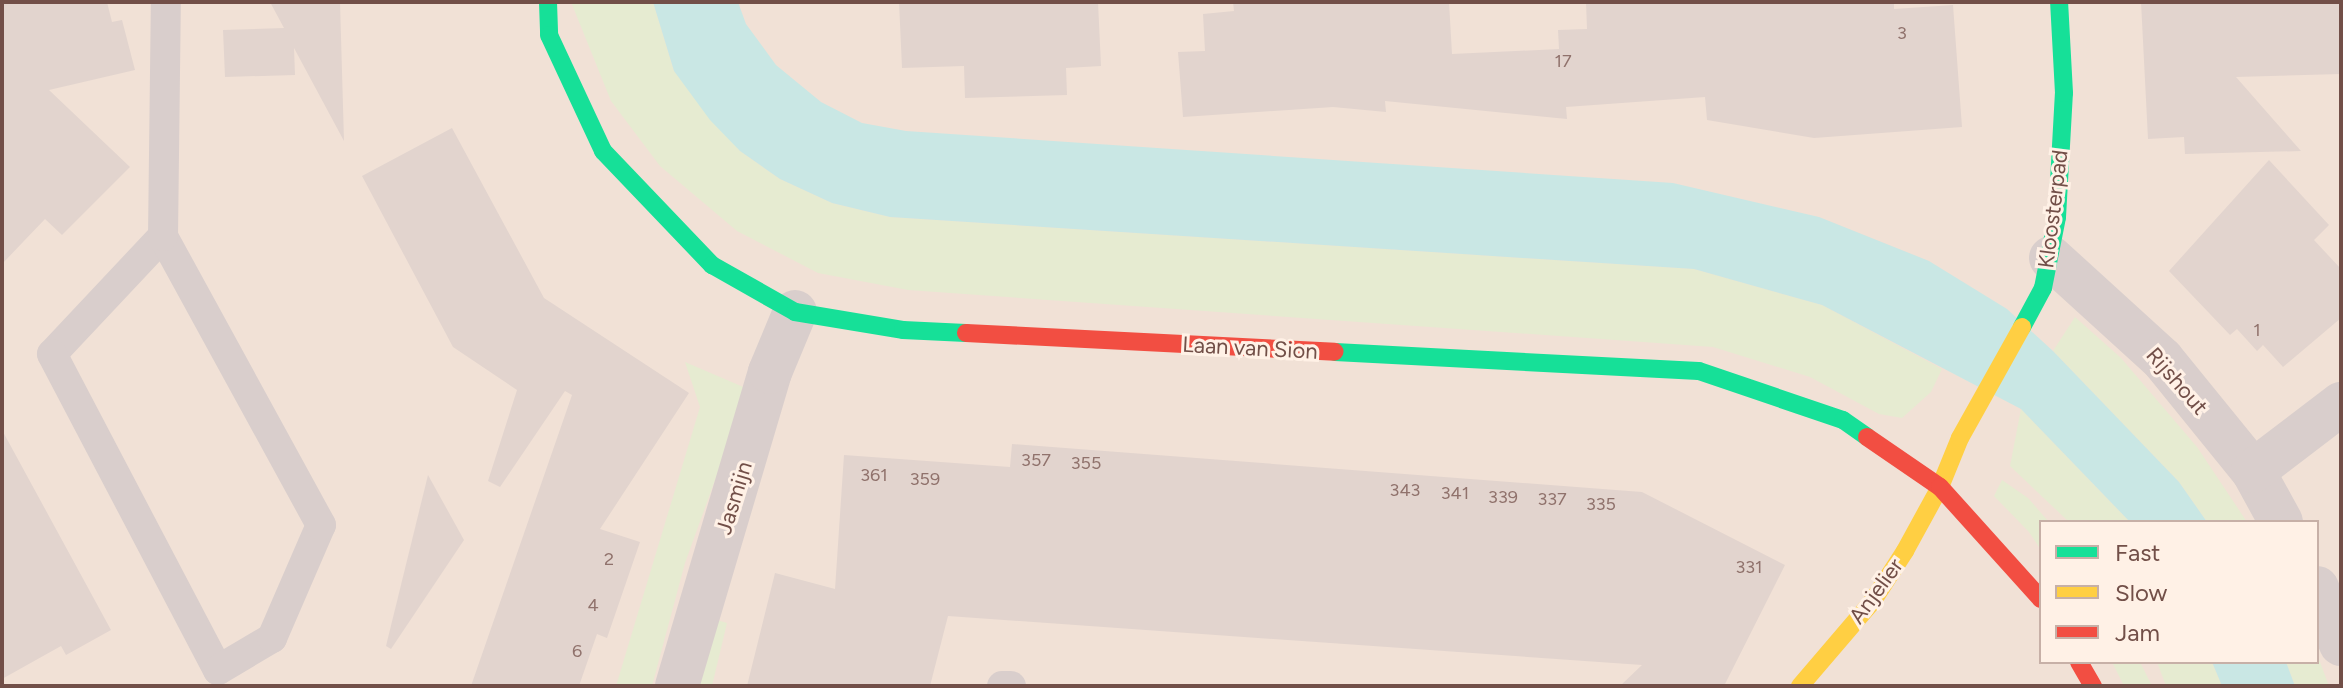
<!DOCTYPE html>
<html>
<head>
<meta charset="utf-8">
<style>
  body { margin:0 }
  #map { position:relative; width:2343px; height:688px; overflow:hidden; background:#f6ede6; font-family:Figtree,sans-serif }
  div>[style] { position:absolute }
  .residential>* { inset:0; background:#f1e1d6 }
  .green>* { inset:0; background:#e6ebd1 }
  .water>* { inset:0; background:#c9e7e4 }
  .building>* { inset:0; background:#e2d4ce }
  .lane>* { height:30px; margin:-15px; padding:0 15px; transform-origin:15px; border-radius:15px; background:#d9cecc }
  .street>* { height:44px; margin:-22px; padding:0 22px; transform-origin:22px; border-radius:22px; background:#d9cecc }
  .fast>* { height:18px; margin:-9px; padding:0 9px; transform-origin:9px; border-radius:9px; background:#16e098 }
  .slow>* { height:18px; margin:-9px; padding:0 9px; transform-origin:9px; border-radius:9px; background:#ffcf43 }
  .jam>* { height:18px; margin:-9px; padding:0 9px; transform-origin:9px; border-radius:9px; background:#f24e42 }
  span { translate:-50% -50%; white-space:nowrap; text-align:center; line-height:1.15; -webkit-text-stroke:6px #fff1e6; paint-order:stroke }
  .number-label { font-size:18px; color:#90726c }
  .number-label span { -webkit-text-stroke-width:0 }
  .street-label { font-size:22px; color:#724f48 }
  .frame { position:absolute; inset:0; border:4px solid #724f48; pointer-events:none }
  .legend { position:absolute; left:2039px; top:520px; width:280px; height:144px; box-sizing:border-box; background:#fff1e6; border:2px solid #c7b0a7; margin:0; padding:10px 14px; list-style:none; font-size:24px; color:#724f48 }
  .legend li { display:flex; align-items:center; gap:16px; height:40px }
  .legend b { width:40px; border:2px solid #c7b0a7 }
</style>
</head>
<body>
<div id="map">
  <div class="residential">
    <div style="clip-path:polygon(evenodd,2px 2px,2341px 2px,2341px 686px,2px 686px,2px 2px,2041px 522px,2317px 522px,2317px 662px,2041px 662px,2041px 522px)"></div>
  </div>
  <div class="green">
    <div style="clip-path:polygon(571px 2px,653px 2px,674px 71px,740px 151px,780px 179px,832px 203px,890px 217px,1694px 269px,1822px 305px,1942px 369px,1931px 392px,1902px 418px,1879px 414px,1810px 377px,1713px 347px,908px 290px,818px 273px,737px 231px,660px 166px,611px 101px)"></div>
    <div style="clip-path:polygon(2075px 317px,2121px 358px,2197px 447px,2247px 522px,2207px 522px,2179px 482px,2053px 351px)"></div>
    <div style="clip-path:polygon(685px 362px,748px 389px,685px 563px,652px 686px,616px 686px,700px 407px)"></div>
    <div style="clip-path:polygon(2021px 409px,2130px 522px,2069px 522px,2010px 466px)"></div>
    <div style="clip-path:polygon(2002px 480px,2028px 498px,2049px 522px,2041px 522px,2041px 550px,2029px 532px,1994px 496px)"></div>
    <div style="clip-path:polygon(710px 618px,727px 623px,712px 686px,691px 686px)"></div>
    <div style="clip-path:polygon(2317px 654px,2329px 686px,2295px 686px,2286px 662px,2317px 662px)"></div>
    <div style="clip-path:polygon(2112px 662px,2140px 662px,2152px 686px,2124px 686px)"></div>
    <div style="clip-path:polygon(2157px 662px,2212px 662px,2222px 686px,2166px 686px)"></div>
  </div>
  <div class="water">
    <div style="clip-path:polygon(653px 2px,738px 2px,746px 24px,776px 65px,821px 102px,862px 123px,906px 131px,1673px 183px,1819px 217px,1929px 261px,2007px 309px,2053px 351px,2179px 482px,2207px 522px,2130px 522px,2021px 409px,1822px 305px,1694px 269px,890px 217px,832px 203px,780px 179px,740px 151px,710px 120px,674px 71px)"></div>
    <div style="clip-path:polygon(2212px 662px,2286px 662px,2295px 686px,2222px 686px)"></div>
  </div>
  <div class="building">
    <div style="clip-path:polygon(2px 2px,107px 2px,112px 22px,122px 20px,135px 70px,49px 90px,130px 167px,62px 235px,45px 219px,2px 264px)"></div>
    <div style="clip-path:polygon(270px 2px,340px 2px,344px 141px,294px 48px,295px 75px,225px 77px,223px 30px,284px 28px)"></div>
    <div style="clip-path:polygon(899px 2px,1098px 2px,1101px 66px,1066px 68px,1067px 95px,965px 98px,964px 66px,902px 68px)"></div>
    <div style="clip-path:polygon(1233px 2px,1449px 2px,1452px 54px,1559px 49px,1558px 30px,1587px 29px,1586px 2px,1894px 2px,1894px 9px,1953px 5px,1962px 127px,1814px 138px,1707px 120px,1705px 97px,1566px 107px,1567px 119px,1385px 101px,1386px 112px,1333px 107px,1183px 117px,1178px 52px,1205px 51px,1203px 14px,1234px 11px)"></div>
    <div style="clip-path:polygon(2141px 2px,2341px 2px,2341px 74px,2236px 77px,2301px 151px,2185px 154px,2184px 137px,2148px 139px)"></div>
    <div style="clip-path:polygon(452px 128px,544px 298px,689px 393px,600px 529px,640px 542px,607px 638px,597px 634px,579px 686px,471px 686px,572px 395px,565px 391px,500px 487px,488px 481px,517px 390px,453px 347px,362px 176px)"></div>
    <div style="clip-path:polygon(2269px 160px,2329px 225px,2314px 240px,2341px 269px,2341px 318px,2283px 367px,2263px 345px,2257px 351px,2237px 329px,2230px 335px,2169px 271px)"></div>
    <div style="clip-path:polygon(2px 430px,111px 630px,66px 655px,61px 646px,2px 679px)"></div>
    <div style="clip-path:polygon(1012px 444px,1642px 492px,1785px 565px,1724px 686px,1620px 686px,1642px 665px,948px 616px,930px 686px,747px 686px,775px 573px,835px 589px,844px 455px,1010px 467px)"></div>
    <div style="clip-path:polygon(428px 475px,464px 540px,391px 649px,386px 646px)"></div>
  </div>
  <div class="lane">
    <div style="left:163px;top:236px;width:162px;rotate:133.2deg"></div>
    <div style="left:52px;top:354px;width:357px;rotate:62.3deg"></div>
    <div style="left:218px;top:670px;width:63px;rotate:-30.7deg"></div>
    <div style="left:272px;top:638px;width:123px;rotate:-66.6deg"></div>
    <div style="left:321px;top:525px;width:329px;rotate:-118.7deg"></div>
    <div style="left:163px;top:236px;width:234px;rotate:-89.3deg"></div>
    <div style="left:1002px;top:686px;width:9px"></div>
  </div>
  <div class="street">
    <div style="left:2051px;top:258px;width:150px;rotate:42.3deg"></div>
    <div style="left:2162px;top:359px;width:144px;rotate:50.9deg"></div>
    <div style="left:2253px;top:471px;width:58px;rotate:61.2deg"></div>
    <div style="left:2253px;top:471px;width:111px;rotate:-37.3deg"></div>
    <div style="left:2317px;top:588px;width:61px;rotate:66.8deg"></div>
    <div style="left:677px;top:686px;width:327px;rotate:-73.5deg"></div>
    <div style="left:770px;top:372px;width:65px;rotate:-67.4deg"></div>
  </div>
  <div class="fast">
    <div style="left:548px;top:2px;width:33px;rotate:88deg"></div>
    <div style="left:549px;top:35px;width:128px;rotate:65deg"></div>
    <div style="left:603px;top:151px;width:158px;rotate:46.3deg"></div>
    <div style="left:712px;top:265px;width:95px;rotate:29.5deg"></div>
    <div style="left:795px;top:312px;width:109px;rotate:9.5deg"></div>
    <div style="left:903px;top:330px;width:63px;rotate:2.7deg"></div>
    <div style="left:2022px;top:327px;width:44px;rotate:-61.7deg"></div>
    <div style="left:2043px;top:288px;width:72px;rotate:-78.8deg"></div>
    <div style="left:2057px;top:217px;width:124px;rotate:-86.8deg"></div>
    <div style="left:2064px;top:93px;width:91px;rotate:-93.1deg"></div>
    <div style="left:1335px;top:352px;width:364px;rotate:3deg"></div>
    <div style="left:1699px;top:371px;width:152px;rotate:18.8deg"></div>
    <div style="left:1843px;top:420px;width:29px;rotate:35deg"></div>
  </div>
  <div class="slow">
    <div style="left:1800px;top:686px;width:111px;rotate:-49.4deg"></div>
    <div style="left:1872px;top:602px;width:61px;rotate:-57.1deg"></div>
    <div style="left:1905px;top:551px;width:73px;rotate:-61.3deg"></div>
    <div style="left:1940px;top:487px;width:53px;rotate:-67.8deg"></div>
    <div style="left:1960px;top:438px;width:127px;rotate:-60.8deg"></div>
  </div>
  <div class="jam">
    <div style="left:966px;top:333px;width:369px;rotate:2.9deg"></div>
    <div style="left:1867px;top:437px;width:88px;rotate:34.4deg"></div>
    <div style="left:1940px;top:487px;width:151px;rotate:48deg"></div>
    <div style="left:2079px;top:662px;width:28px;rotate:60deg"></div>
  </div>
  <div class="number-label">
    <span style="left:1902px;top:33px">3</span>
    <span style="left:1563px;top:61px">17</span>
    <span style="left:2257px;top:330px">1</span>
    <span style="left:1036px;top:460px">357</span>
    <span style="left:1086px;top:463px">355</span>
    <span style="left:874px;top:475px">361</span>
    <span style="left:925px;top:479px">359</span>
    <span style="left:1405px;top:490px">343</span>
    <span style="left:1455px;top:493px">341</span>
    <span style="left:1503px;top:497px">339</span>
    <span style="left:1552px;top:499px">337</span>
    <span style="left:1601px;top:504px">335</span>
    <span style="left:609px;top:559px">2</span>
    <span style="left:1749px;top:567px">331</span>
    <span style="left:593px;top:605px">4</span>
    <span style="left:577px;top:651px">6</span>
  </div>
  <div class="street-label">
    <span style="left:2053px;top:209px;rotate:-83deg">Kloosterpad</span>
    <span style="left:1250px;top:348px;rotate:3deg">Laan van Sion</span>
    <span style="left:2177px;top:381px;rotate:49deg">Rijshout</span>
    <span style="left:734px;top:498px;rotate:-73deg">Jasmijn</span>
    <span style="left:1876px;top:591px;rotate:-54deg">Anjelier</span>
  </div>
  <div class="frame"></div>
  <ul class="legend">
  <li><b style="height:10px;background:#16e098"></b>Fast</li>
  <li><b style="height:10px;background:#ffcf43"></b>Slow</li>
  <li><b style="height:10px;background:#f24e42"></b>Jam</li>
  </ul>
</div>
</body>
</html>
